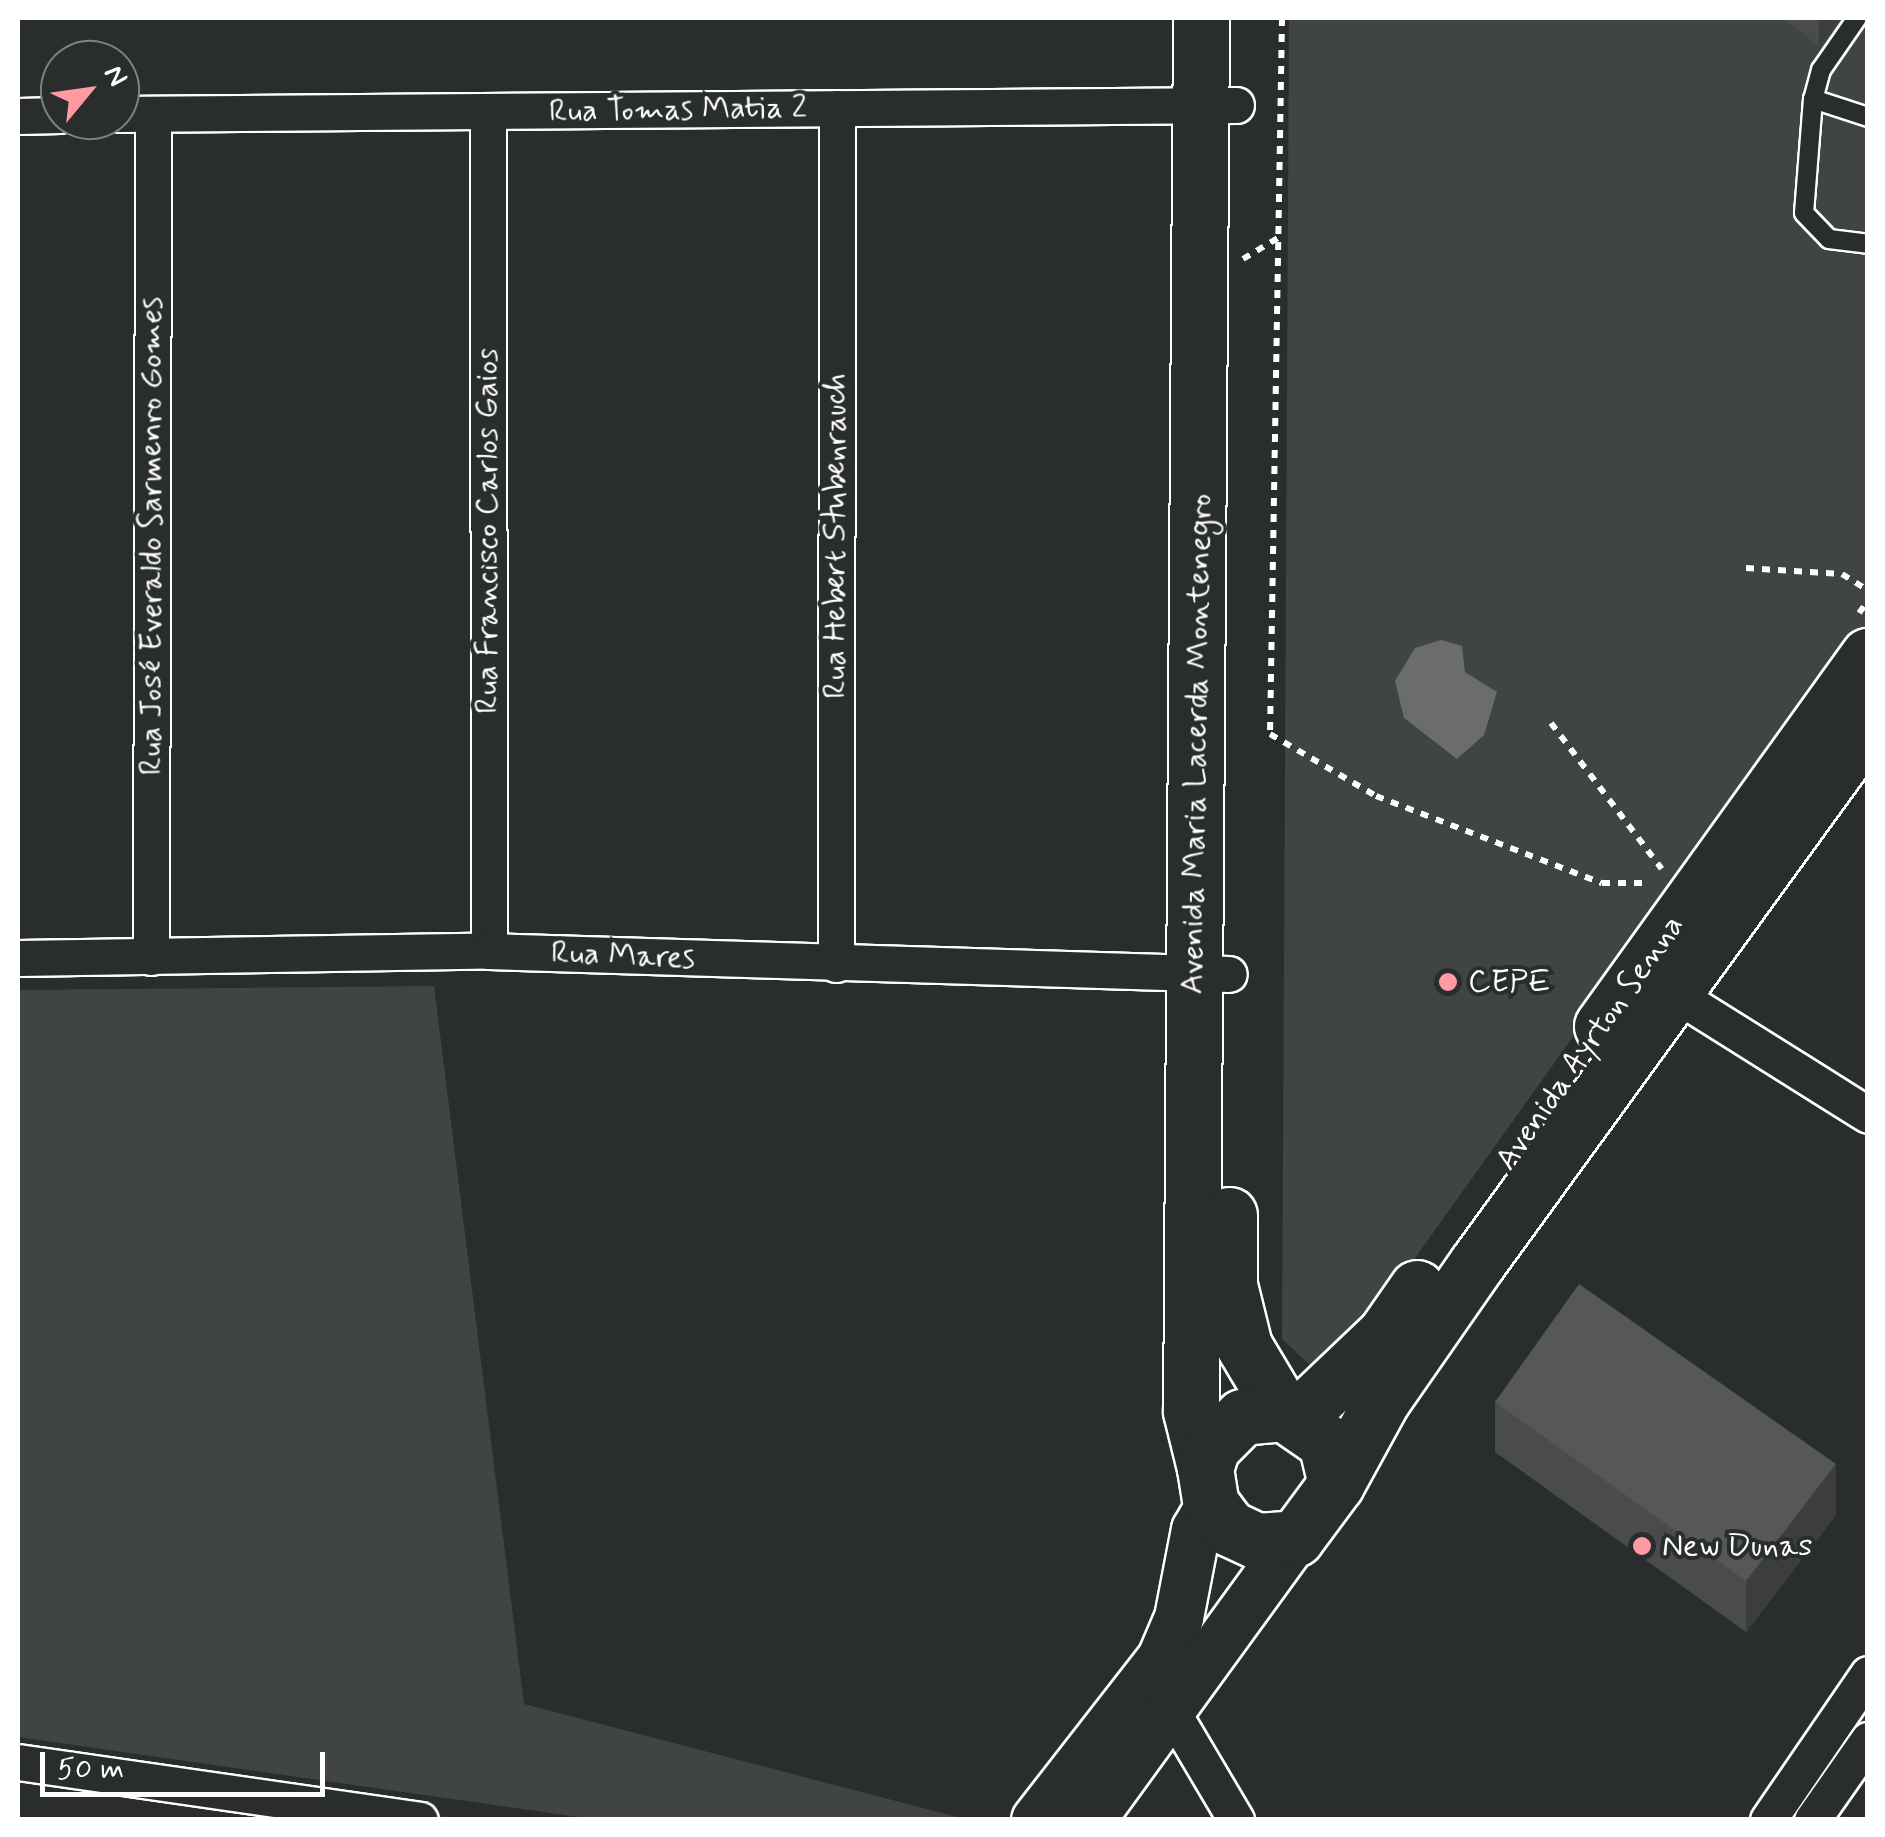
<!DOCTYPE html>
<html>
<head>
<meta charset="utf-8">
<style>
  body { margin:0 }
  #map { position:relative; width:1885px; height:1837px; overflow:hidden; background:#2a2d2e; font-family:Mynerve,sans-serif }
  div>[style] { position:absolute }
  .green>* { inset:0; background:#414445 }
  .water>* { inset:0; background:#6a6c6d }
  .path>* { height:6px; margin-top:-3px; transform-origin:0; background:repeating-linear-gradient(90deg,#fff 0 8px,transparent 0 16px) }
  .roads { filter:drop-shadow(2px 0 #fff) drop-shadow(-2px 0 #fff) drop-shadow(0 2px #fff) drop-shadow(0 -2px #fff) }
  .lane>* { height:18px; margin:-9px; padding:0 9px; transform-origin:9px; border-radius:9px; background:#2a2d2e }
  .street>* { height:35px; margin:-17.5px; padding:0 17.5px; transform-origin:17.5px; border-radius:17.5px; background:#2a2d2e }
  .secondary>* { height:48px; margin:-24px; padding:0 24px; transform-origin:24px; border-radius:24px; background:#2a2d2e }
  .primary>* { height:55px; margin:-27.5px; padding:0 27.5px; transform-origin:27.5px; border-radius:27.5px; background:#2a2d2e }
  .wall>* { inset:0; background:#494b4c }
  .shaded-wall>* { inset:0; background:#3c3d3e }
  .building>* { inset:0; background:#555758 }
  .dots>* { width:28px; height:28px; translate:-50% -50%; box-sizing:border-box; border:5px solid #2a2d2e; border-radius:50% }
  span { translate:-50% -50%; white-space:nowrap; text-align:center; line-height:1.15; -webkit-text-stroke:8px #2a2d2e; paint-order:stroke }
  .street-label { font-size:32px; color:#fff }
  .poi-label { font-size:32px; color:#fff }
  .left { translate:0 -50%; text-align:left }
  .frame { position:absolute; inset:0; border:20px solid #fff; pointer-events:none }
  .north { position:absolute; left:40px; top:40px; width:100px; height:100px; box-sizing:border-box; background:#2a2d2e; border:2px solid #7f8182; border-radius:50%; rotate:61deg; font-size:28px; font-weight:700; line-height:40px; text-align:center; color:#fff }
  .north::after { content:''; display:block; margin:auto; width:35px; height:45px; background:#ff9aa2; clip-path:polygon(50% 0,100% 100%,50% 72%,0 100%) }
  .scale { position:absolute; left:40px; top:1752px; width:285px; height:45px; box-sizing:border-box; border:5px solid #fff; border-top:0; padding-left:12px; font-size:30px; line-height:35px; white-space:nowrap; color:#fff; -webkit-text-stroke:8px #2a2d2e; paint-order:stroke }
</style>
</head>
<body>
<div id="map">
  <div class="green">
    <div style="clip-path:polygon(1289px 18px,1867px 18px,1867px 625px,1353px 1345px,1310px 1365px,1282px 1339px)"></div>
    <div style="clip-path:polygon(434px 986px,524px 1704px,965px 1819px,593px 1819px,18px 1737px,18px 990px)"></div>
  </div>
  <div class="water">
    <div style="clip-path:polygon(1441px 640px,1462px 646px,1465px 672px,1497px 692px,1484px 735px,1457px 759px,1404px 718px,1395px 681px,1415px 648px)"></div>
  </div>
  <div class="path">
    <div style="left:1282px;top:18px;width:716px;rotate:90.96deg"></div>
    <div style="left:1270px;top:734px;width:123px;rotate:30.3deg"></div>
    <div style="left:1376px;top:796px;width:242px;rotate:21.1deg"></div>
    <div style="left:1602px;top:883px;width:47px"></div>
    <div style="left:1243px;top:259px;width:44px;rotate:-31.2deg"></div>
    <div style="left:1746px;top:568px;width:96px;rotate:3.6deg"></div>
    <div style="left:1842px;top:574px;width:31px;rotate:32deg"></div>
    <div style="left:1859px;top:613px;width:15px;rotate:-53deg"></div>
    <div style="left:1551px;top:723px;width:183px;rotate:52.8deg"></div>
  </div>
  <div class="roads">
    <div class="lane">
      <div style="left:1857px;top:18px;width:63px;rotate:124.7deg"></div>
      <div style="left:1821px;top:70px;width:30px;rotate:105deg"></div>
      <div style="left:1813px;top:99px;width:114px;rotate:94.5deg"></div>
      <div style="left:1804px;top:213px;width:36px;rotate:46deg"></div>
      <div style="left:1829px;top:239px;width:39px;rotate:7deg"></div>
      <div style="left:1813px;top:99px;width:58px;rotate:18.1deg"></div>
    </div>
    <div class="street">
      <div style="left:488px;top:112px;width:839px;rotate:89.93deg"></div>
      <div style="left:120px;top:114px;width:1116px;rotate:-0.46deg"></div>
      <div style="left:18px;top:116px;width:42px;rotate:-1.4deg"></div>
      <div style="left:151px;top:957px;width:843px;rotate:-89.86deg"></div>
      <div style="left:18px;top:958px;width:471px;rotate:-0.9deg"></div>
      <div style="left:489px;top:951px;width:740px;rotate:1.78deg"></div>
      <div style="left:836px;top:964px;width:856px;rotate:-89.93deg"></div>
      <div style="left:1672px;top:992px;width:231px;rotate:32.1deg"></div>
      <div style="left:1171px;top:1710px;width:128px;rotate:59.4deg"></div>
      <div style="left:18px;top:1762px;width:406px;rotate:8.2deg"></div>
      <div style="left:1768px;top:1820px;width:177px;rotate:-55.6deg"></div>
      <div style="left:1812px;top:1820px;width:98px;rotate:-55deg"></div>
    </div>
    <div class="secondary">
      <div style="left:1036px;top:1820px;width:205px;rotate:-52.1deg"></div>
      <div style="left:1162px;top:1658px;width:43px;rotate:-67deg"></div>
      <div style="left:1179px;top:1618px;width:90px;rotate:-79.1deg"></div>
      <div style="left:1196px;top:1530px;width:30px;rotate:-60deg"></div>
      <div style="left:1091px;top:1820px;width:349px;rotate:-54deg"></div>
    </div>
    <div class="primary">
      <div style="left:1201px;top:18px;width:1393px;rotate:90.41deg"></div>
      <div style="left:1191px;top:1411px;width:59px;rotate:76.2deg"></div>
      <div style="left:1602px;top:1026px;width:456px;rotate:-54.3deg"></div>
      <div style="left:1229px;top:1215px;width:70px;rotate:90deg"></div>
      <div style="left:1229px;top:1285px;width:63px;rotate:76.2deg"></div>
      <div style="left:1244px;top:1346px;width:78px;rotate:59.2deg"></div>
      <div style="left:1298px;top:1417px;width:120px;rotate:-43.7deg"></div>
      <div style="left:1385px;top:1334px;width:56px;rotate:-55.2deg"></div>
      <div style="left:1336px;top:1484px;width:43px;rotate:-103.4deg"></div>
      <div style="left:1326px;top:1442px;width:51px;rotate:-145.4deg"></div>
      <div style="left:1284px;top:1413px;width:42px;rotate:174.6deg"></div>
      <div style="left:1242px;top:1417px;width:42px;rotate:135deg"></div>
      <div style="left:1212px;top:1447px;width:22px;rotate:108deg"></div>
      <div style="left:1205px;top:1468px;width:36px;rotate:81deg"></div>
      <div style="left:1211px;top:1504px;width:30px;rotate:53deg"></div>
      <div style="left:1229px;top:1528px;width:31px;rotate:25deg"></div>
      <div style="left:1257px;top:1541px;width:39px;rotate:-4deg"></div>
      <div style="left:1296px;top:1538px;width:67px;rotate:-53.5deg"></div>
      <div style="left:1336px;top:1484px;width:96px;rotate:-61.3deg"></div>
      <div style="left:1382px;top:1400px;width:168px;rotate:-55.2deg"></div>
      <div style="left:1478px;top:1262px;width:664px;rotate:-54.01deg"></div>
    </div>
  </div>
  <div class="wall">
    <div style="clip-path:polygon(1782px 18px,1840px 18px,1819px 46px)"></div>
    <div style="clip-path:polygon(1495px 1402px,1836px 1515px,1746px 1632px,1495px 1452px)"></div>
  </div>
  <div class="shaded-wall">
    <div style="clip-path:polygon(1819px 18px,1840px 18px,1819px 46px)"></div>
    <div style="clip-path:polygon(1836px 1464px,1836px 1515px,1746px 1632px,1746px 1581px)"></div>
  </div>
  <div class="building">
    <div style="clip-path:polygon(1579px 1284px,1836px 1464px,1746px 1581px,1495px 1402px)"></div>
  </div>
  <div class="dots">
    <div style="left:1448px;top:982px;background:#ff9aa2"></div>
    <div style="left:1642px;top:1546px;background:#ff9aa2"></div>
  </div>
  <div class="street-label">
    <span style="left:678px;top:110px;rotate:-1deg">Rua Tomas Matia 2</span>
    <span style="left:488px;top:531px;rotate:-90deg">Rua Francisco Carlos Gaios</span>
    <span style="left:152px;top:536px;rotate:-90deg">Rua José Everaldo Sarmenro Gomes</span>
    <span style="left:836px;top:536px;rotate:-90deg">Rua Hebert Stubenrauch</span>
    <span style="left:1197px;top:744px;rotate:-89deg">Avenida Maria Lacerda Montenegro</span>
    <span style="left:623px;top:956px;rotate:2deg">Rua Mares</span>
    <span style="left:1590px;top:1043px;rotate:-55deg">Avenida Ayrton Senna</span>
  </div>
  <div class="poi-label">
    <span class="left" style="left:1468px;top:982px">CEPE</span>
    <span class="left" style="left:1662px;top:1546px">New Dunas</span>
  </div>
  <div class="frame"></div>
  <div class="north">N</div>
  <div class="scale">50 m</div>
</div>
</body>
</html>
